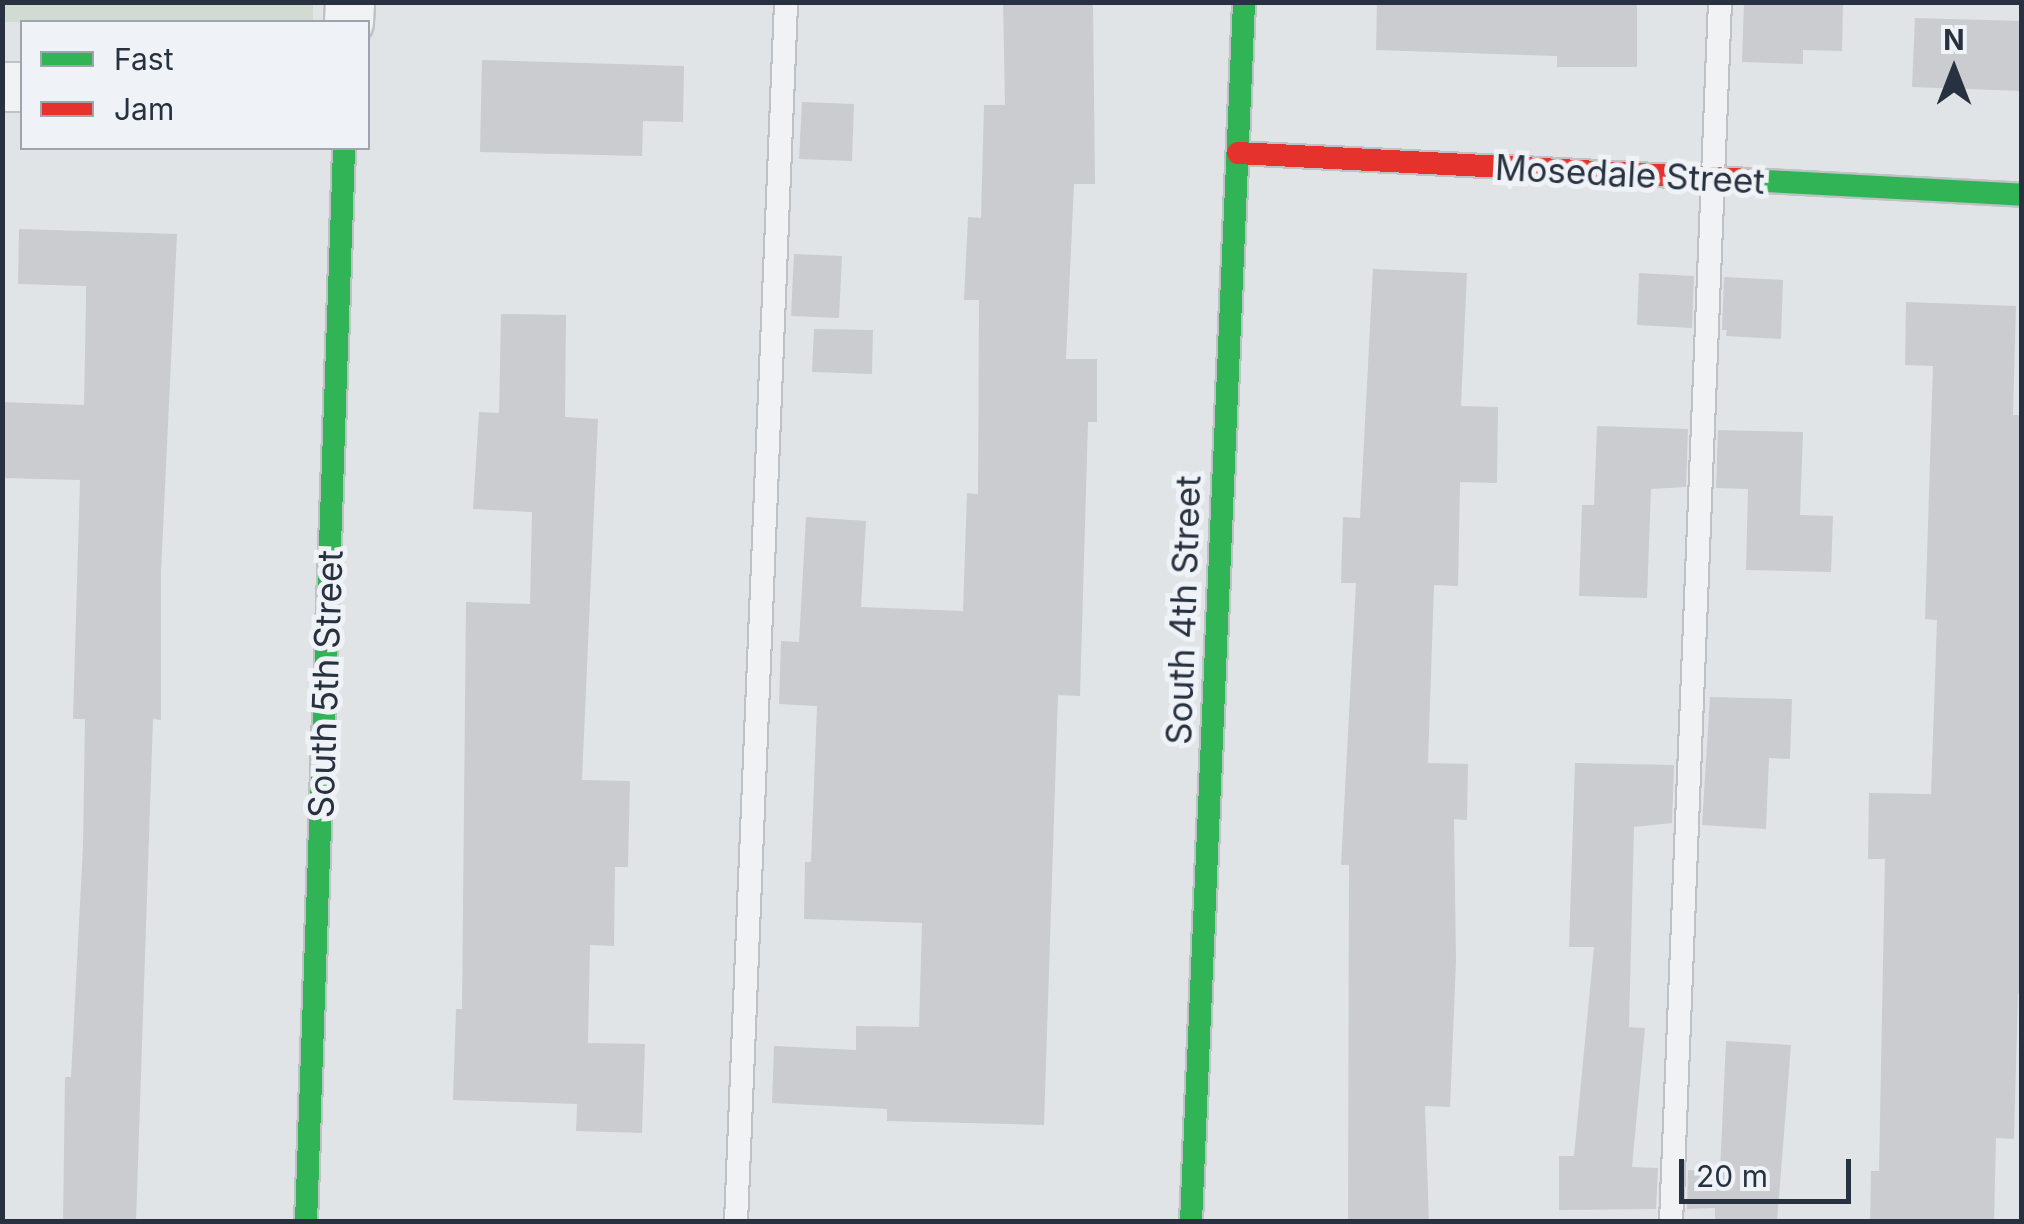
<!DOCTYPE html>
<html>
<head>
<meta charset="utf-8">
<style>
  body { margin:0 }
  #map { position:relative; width:2024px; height:1224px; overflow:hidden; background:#e1e4e7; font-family:Inter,sans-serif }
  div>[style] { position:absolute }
  .green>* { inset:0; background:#d2dbd2 }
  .building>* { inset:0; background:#cacccf }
  .roads { filter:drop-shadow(2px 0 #bfc2c5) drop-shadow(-2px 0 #bfc2c5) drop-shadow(0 2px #bfc2c5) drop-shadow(0 -2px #bfc2c5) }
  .lane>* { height:22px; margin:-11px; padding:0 11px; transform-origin:11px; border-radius:11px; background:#f1f2f3 }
  .street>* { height:48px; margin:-24px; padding:0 24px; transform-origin:24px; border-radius:24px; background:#f1f2f3 }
  .fast>* { height:22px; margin:-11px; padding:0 11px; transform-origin:11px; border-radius:11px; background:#30b455 }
  .jam>* { height:22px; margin:-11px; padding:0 11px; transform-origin:11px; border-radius:11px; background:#e5322d }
  span { translate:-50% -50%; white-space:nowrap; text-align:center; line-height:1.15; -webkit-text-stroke:10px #eff2f6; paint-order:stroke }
  .street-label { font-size:35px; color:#283140 }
  .frame { position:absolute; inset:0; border:5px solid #283140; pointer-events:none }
  .legend { position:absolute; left:20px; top:20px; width:350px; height:130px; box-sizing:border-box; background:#eff2f6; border:2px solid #9fa5ad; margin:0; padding:12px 18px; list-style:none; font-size:30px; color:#283140 }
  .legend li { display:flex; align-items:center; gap:20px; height:50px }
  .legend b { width:50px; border:2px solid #9fa5ad }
  .north { position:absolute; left:1904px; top:20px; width:100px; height:100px; -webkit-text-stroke:8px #eff2f6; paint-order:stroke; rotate:0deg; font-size:28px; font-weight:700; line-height:40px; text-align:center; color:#283140 }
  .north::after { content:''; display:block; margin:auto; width:35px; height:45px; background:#283140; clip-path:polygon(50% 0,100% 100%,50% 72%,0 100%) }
  .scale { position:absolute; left:1679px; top:1159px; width:172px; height:45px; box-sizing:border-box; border:5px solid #283140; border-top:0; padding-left:12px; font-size:30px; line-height:35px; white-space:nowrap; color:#283140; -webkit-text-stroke:8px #eff2f6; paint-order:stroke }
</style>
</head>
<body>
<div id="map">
  <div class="green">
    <div style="clip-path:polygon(3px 2px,313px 3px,313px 22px,3px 22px)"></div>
  </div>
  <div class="building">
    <div style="clip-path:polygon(1003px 2px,1093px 2px,1095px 184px,1074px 184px,1066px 359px,1097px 359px,1097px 422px,1088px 422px,1080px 696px,1058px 695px,1044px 1125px,887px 1121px,887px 1109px,772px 1103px,774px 1046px,856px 1050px,856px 1026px,919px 1027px,922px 923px,804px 919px,805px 862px,811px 862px,817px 706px,779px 704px,781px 641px,799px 642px,806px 517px,866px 521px,861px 607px,963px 611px,967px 493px,978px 494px,979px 300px,964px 300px,968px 217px,981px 218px,984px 105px,1005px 105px)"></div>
    <div style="clip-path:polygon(1377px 2px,1637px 2px,1637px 67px,1557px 67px,1557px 56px,1376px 50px)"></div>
    <div style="clip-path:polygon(1744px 2px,1843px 2px,1842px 51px,1803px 50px,1803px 64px,1742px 62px)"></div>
    <div style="clip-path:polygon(1915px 18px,2022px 21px,2022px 91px,1912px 87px)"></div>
    <div style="clip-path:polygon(482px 60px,684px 66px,683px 122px,643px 121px,642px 156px,480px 152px)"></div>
    <div style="clip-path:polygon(802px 102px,854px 104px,852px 161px,799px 159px)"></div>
    <div style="clip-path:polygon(19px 229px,177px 234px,161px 572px,161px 720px,153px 719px,136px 1222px,63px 1222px,65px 1077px,71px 1077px,83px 846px,85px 719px,73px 719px,80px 480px,2px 478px,2px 402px,84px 405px,86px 301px,86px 286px,18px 284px)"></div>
    <div style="clip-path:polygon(794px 254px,842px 256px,839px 318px,791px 316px)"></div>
    <div style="clip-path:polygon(1373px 269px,1467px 273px,1461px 406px,1498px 407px,1497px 483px,1460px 482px,1458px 586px,1434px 585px,1428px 763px,1468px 764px,1467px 820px,1454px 819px,1456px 961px,1450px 1107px,1425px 1106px,1429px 1222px,1348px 1222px,1349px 865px,1341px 865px,1356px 583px,1341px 583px,1343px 517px,1360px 518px)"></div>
    <div style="clip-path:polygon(1639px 273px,1694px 276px,1692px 328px,1637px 325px)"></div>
    <div style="clip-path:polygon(1724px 277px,1783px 280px,1781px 339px,1726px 336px,1727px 330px,1722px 330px)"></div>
    <div style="clip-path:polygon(1906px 302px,2016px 306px,2013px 415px,2022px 415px,2022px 993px,2018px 993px,2014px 1139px,1996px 1138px,1994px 1222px,1870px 1222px,1871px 1171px,1879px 1171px,1885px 859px,1868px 859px,1869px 793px,1931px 794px,1937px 620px,1925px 619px,1933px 366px,1905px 365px)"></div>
    <div style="clip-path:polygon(501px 314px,566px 315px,565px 417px,598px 419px,582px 780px,630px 781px,628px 867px,615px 867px,614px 946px,590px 945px,588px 1043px,645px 1044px,642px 1133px,576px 1131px,577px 1104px,453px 1100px,456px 1009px,462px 1009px,466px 602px,530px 604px,532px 512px,473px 509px,479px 412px,499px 413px)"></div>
    <div style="clip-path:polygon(814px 329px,873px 330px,872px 374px,812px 372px)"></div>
    <div style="clip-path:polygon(1597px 426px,1688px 429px,1686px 487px,1651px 489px,1647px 598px,1579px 596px,1582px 505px,1594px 505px)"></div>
    <div style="clip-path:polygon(1718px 430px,1803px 432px,1800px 515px,1833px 516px,1831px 572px,1746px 570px,1748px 489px,1716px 488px)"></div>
    <div style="clip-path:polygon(1710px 697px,1792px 699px,1790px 759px,1769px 758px,1766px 829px,1702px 825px)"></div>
    <div style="clip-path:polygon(1575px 763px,1674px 765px,1672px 823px,1634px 827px,1629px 1027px,1645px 1028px,1632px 1167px,1658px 1168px,1656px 1209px,1559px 1210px,1559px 1156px,1574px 1156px,1594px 947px,1569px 947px)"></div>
    <div style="clip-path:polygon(1726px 1041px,1791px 1045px,1777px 1222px,1715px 1222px,1715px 1208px,1687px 1209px,1688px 1170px,1720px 1172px)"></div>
  </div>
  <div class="roads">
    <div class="lane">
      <div style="left:736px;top:1222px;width:1221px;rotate:-87.65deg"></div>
      <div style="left:1671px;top:1222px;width:1221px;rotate:-87.7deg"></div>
    </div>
    <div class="street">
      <div style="left:349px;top:22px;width:20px;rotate:-87deg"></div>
      <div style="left:2px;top:87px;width:20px"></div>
    </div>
    <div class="fast">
      <div style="left:1749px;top:180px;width:273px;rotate:3.1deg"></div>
      <div style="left:306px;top:1222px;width:1075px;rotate:-87.97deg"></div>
      <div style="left:1191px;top:1222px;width:1221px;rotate:-87.51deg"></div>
    </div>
    <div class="jam">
      <div style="left:1238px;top:153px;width:512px;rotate:3.02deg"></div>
    </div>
  </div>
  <div class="street-label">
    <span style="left:1630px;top:174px;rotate:3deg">Mosedale Street</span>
    <span style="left:1183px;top:610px;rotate:-88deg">South 4th Street</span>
    <span style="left:325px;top:684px;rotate:-88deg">South 5th Street</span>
  </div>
  <div class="frame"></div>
  <ul class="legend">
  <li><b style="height:12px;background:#30b455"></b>Fast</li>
  <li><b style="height:12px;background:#e5322d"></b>Jam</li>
  </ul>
  <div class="north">N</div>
  <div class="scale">20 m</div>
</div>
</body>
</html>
